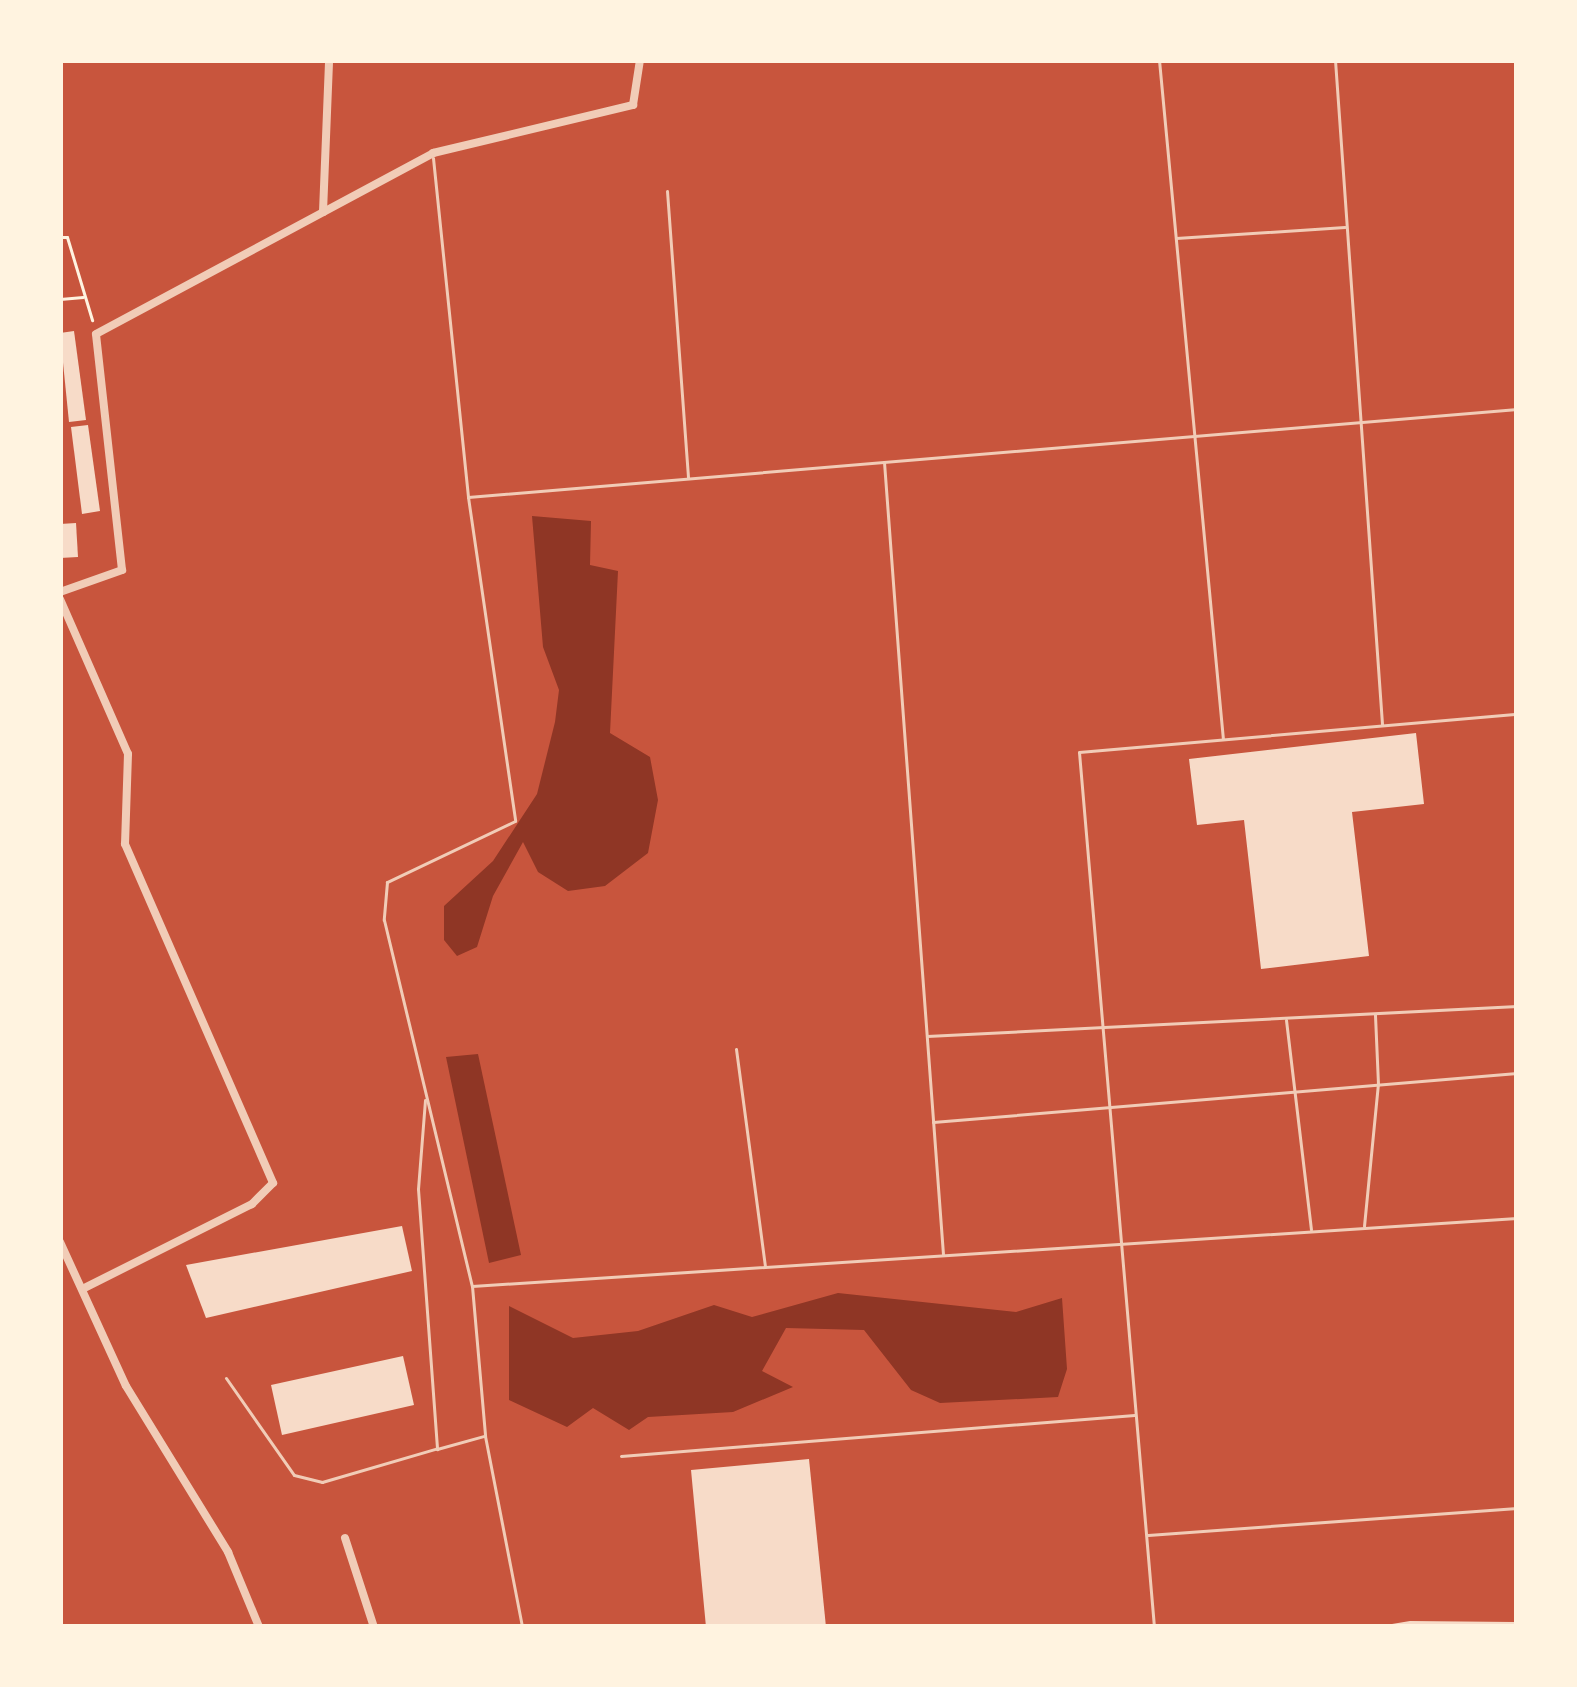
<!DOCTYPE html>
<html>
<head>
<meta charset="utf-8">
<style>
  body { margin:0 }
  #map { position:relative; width:1577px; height:1687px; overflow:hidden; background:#c8553d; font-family:"DejaVu Sans",sans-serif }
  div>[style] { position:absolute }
  .water>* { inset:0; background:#8f3625 }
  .building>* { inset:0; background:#f7dbc8 }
  .path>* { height:3px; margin:-1.5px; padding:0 1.5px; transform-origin:1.5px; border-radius:1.5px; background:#fff3e0 }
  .service>* { height:3px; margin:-1.5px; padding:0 1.5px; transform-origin:1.5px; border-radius:1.5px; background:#f1ccb7 }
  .minor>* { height:8px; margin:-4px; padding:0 4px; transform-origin:4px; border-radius:4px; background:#f1ccb7 }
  span { translate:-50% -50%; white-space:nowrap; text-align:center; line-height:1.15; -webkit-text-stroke:10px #fff3e0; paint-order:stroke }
  .frame { position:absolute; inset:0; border:63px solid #fff3e0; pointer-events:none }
</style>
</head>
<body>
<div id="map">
  <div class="water">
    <div style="clip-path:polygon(532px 516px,591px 521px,590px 565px,618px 571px,610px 733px,650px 757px,658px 800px,648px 853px,605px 886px,568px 891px,538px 872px,523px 842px,493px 896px,477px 947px,457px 956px,444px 940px,444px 906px,493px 861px,537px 794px,555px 722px,559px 690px,543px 647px)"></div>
    <div style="clip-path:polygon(478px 1054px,521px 1255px,489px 1263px,446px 1057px)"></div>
    <div style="clip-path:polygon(838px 1293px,1016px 1312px,1062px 1298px,1067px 1369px,1058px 1397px,940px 1403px,911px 1390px,864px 1330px,786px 1328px,762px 1371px,793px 1387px,733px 1412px,648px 1417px,629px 1430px,593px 1408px,567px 1427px,509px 1400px,509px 1306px,573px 1338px,638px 1331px,714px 1305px,752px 1317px)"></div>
  </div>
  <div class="building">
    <div style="clip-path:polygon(74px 331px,86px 420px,69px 422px,60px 333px)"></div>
    <div style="clip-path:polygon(88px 425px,100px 511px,82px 514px,71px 427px)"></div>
    <div style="clip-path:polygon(76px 523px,78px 557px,60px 558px,60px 524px)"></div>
    <div style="clip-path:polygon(1416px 733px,1424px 804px,1352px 812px,1369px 956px,1261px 969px,1244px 820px,1197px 825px,1189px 759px)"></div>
    <div style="clip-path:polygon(402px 1226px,412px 1271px,206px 1318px,186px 1265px)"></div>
    <div style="clip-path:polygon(403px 1356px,414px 1405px,282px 1435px,271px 1385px)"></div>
    <div style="clip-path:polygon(809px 1459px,826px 1627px,706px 1627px,691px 1470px)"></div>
    <div style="clip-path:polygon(1410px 1621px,1514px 1622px,1514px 1627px,1374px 1627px)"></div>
  </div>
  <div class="path">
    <div style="left:60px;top:237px;width:7px"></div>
    <div style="left:67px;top:237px;width:87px;rotate:73.2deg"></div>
    <div style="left:60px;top:299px;width:23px;rotate:-5deg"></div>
  </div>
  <div class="service">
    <div style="left:1159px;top:60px;width:682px;rotate:84.62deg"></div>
    <div style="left:1335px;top:60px;width:666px;rotate:85.95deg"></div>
    <div style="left:433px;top:158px;width:341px;rotate:84.1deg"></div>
    <div style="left:468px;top:497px;width:327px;rotate:81.7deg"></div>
    <div style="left:515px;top:821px;width:142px;rotate:154.5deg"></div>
    <div style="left:387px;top:882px;width:38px;rotate:95deg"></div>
    <div style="left:384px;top:920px;width:376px;rotate:76.5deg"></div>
    <div style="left:472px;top:1286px;width:151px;rotate:85deg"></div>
    <div style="left:485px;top:1436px;width:195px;rotate:79deg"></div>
    <div style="left:667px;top:191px;width:287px;rotate:85.8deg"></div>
    <div style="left:1176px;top:238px;width:169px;rotate:-3.7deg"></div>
    <div style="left:884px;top:462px;width:794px;rotate:85.74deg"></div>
    <div style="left:468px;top:497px;width:1053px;rotate:-4.8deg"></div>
    <div style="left:1286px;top:1020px;width:211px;rotate:83.2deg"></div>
    <div style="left:927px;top:1036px;width:591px;rotate:-2.91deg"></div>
    <div style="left:736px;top:1049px;width:219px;rotate:82.4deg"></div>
    <div style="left:425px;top:1100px;width:89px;rotate:94.5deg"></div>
    <div style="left:418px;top:1189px;width:261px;rotate:85.8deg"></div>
    <div style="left:437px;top:1449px;width:49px;rotate:-15.5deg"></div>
    <div style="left:933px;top:1122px;width:586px;rotate:-4.8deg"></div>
    <div style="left:1364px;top:1226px;width:143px;rotate:-84.4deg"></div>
    <div style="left:1378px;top:1084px;width:70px;rotate:-92.5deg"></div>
    <div style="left:472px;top:1286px;width:1047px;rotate:-3.72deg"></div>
    <div style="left:226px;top:1378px;width:118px;rotate:55deg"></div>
    <div style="left:294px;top:1475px;width:29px;rotate:14deg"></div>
    <div style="left:322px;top:1482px;width:118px;rotate:-16.3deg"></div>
    <div style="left:621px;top:1456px;width:515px;rotate:-4.57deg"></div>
    <div style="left:1148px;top:1535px;width:370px;rotate:-4.2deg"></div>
    <div style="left:1154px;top:1627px;width:878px;rotate:-94.9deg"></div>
    <div style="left:1079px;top:752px;width:440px;rotate:-5deg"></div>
  </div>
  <div class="minor">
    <div style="left:323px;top:212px;width:152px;rotate:-87.7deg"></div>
    <div style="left:60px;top:592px;width:66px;rotate:-19.5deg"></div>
    <div style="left:122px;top:570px;width:237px;rotate:-96.3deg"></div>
    <div style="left:96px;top:334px;width:383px;rotate:-28.2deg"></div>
    <div style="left:433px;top:153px;width:206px;rotate:-13.5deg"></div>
    <div style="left:633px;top:105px;width:46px;rotate:-81.2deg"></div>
    <div style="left:60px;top:599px;width:169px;rotate:66.3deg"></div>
    <div style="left:128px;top:754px;width:90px;rotate:91.9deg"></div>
    <div style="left:125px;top:844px;width:370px;rotate:66.4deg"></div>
    <div style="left:273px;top:1183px;width:30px;rotate:135deg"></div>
    <div style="left:252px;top:1204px;width:190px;rotate:153.4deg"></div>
    <div style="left:60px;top:1242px;width:158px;rotate:65.4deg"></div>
    <div style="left:126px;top:1386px;width:195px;rotate:58.4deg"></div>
    <div style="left:228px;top:1552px;width:81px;rotate:67.5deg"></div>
    <div style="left:345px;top:1538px;width:94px;rotate:72deg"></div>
  </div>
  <div class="frame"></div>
</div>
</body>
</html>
